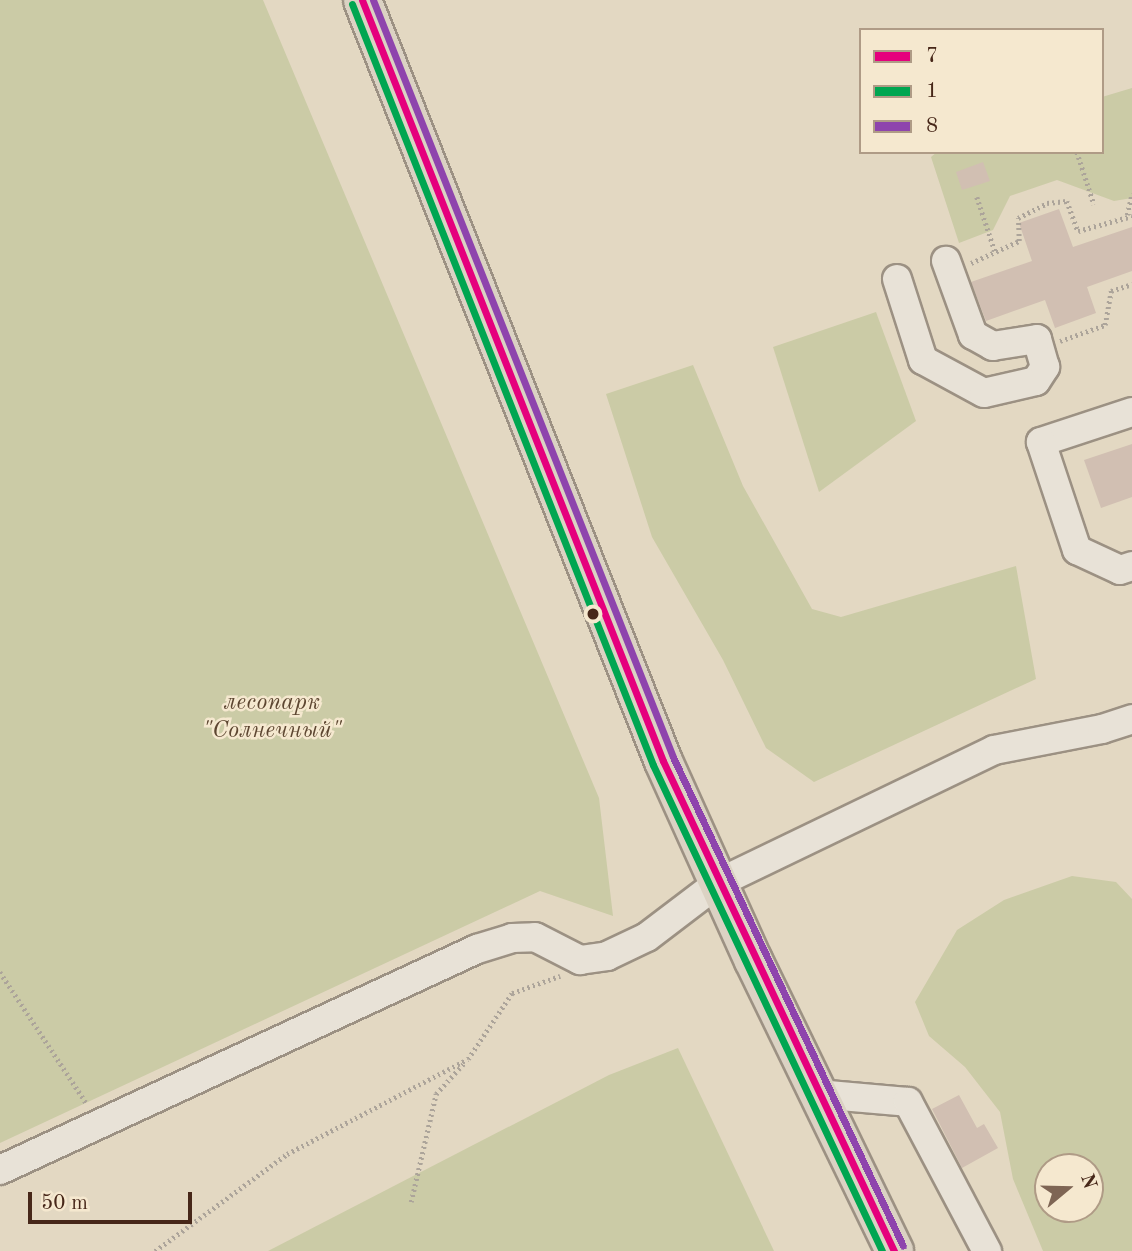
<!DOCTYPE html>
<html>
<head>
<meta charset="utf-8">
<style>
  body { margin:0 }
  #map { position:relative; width:1132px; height:1251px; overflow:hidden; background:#e3d8c2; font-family:"Old Standard TT",serif }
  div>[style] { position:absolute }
  .green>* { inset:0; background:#cbcba6 }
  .building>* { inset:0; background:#d1bfb2 }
  .path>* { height:4.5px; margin-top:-2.25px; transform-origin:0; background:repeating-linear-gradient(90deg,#aca49a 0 2px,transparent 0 5.5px) }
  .roads { filter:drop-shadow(2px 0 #9c9183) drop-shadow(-2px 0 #9c9183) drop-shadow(0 2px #9c9183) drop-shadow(0 -2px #9c9183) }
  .minor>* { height:28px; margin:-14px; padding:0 14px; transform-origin:14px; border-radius:14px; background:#e8e2d7 }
  .major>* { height:37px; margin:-18.5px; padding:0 18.5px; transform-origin:18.5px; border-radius:18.5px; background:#dbd2c3 }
  .bus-1>* { height:7px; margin:-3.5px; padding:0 3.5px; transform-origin:3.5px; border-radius:3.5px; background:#e5007d }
  .bus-2>* { height:7px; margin:-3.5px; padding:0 3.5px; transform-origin:3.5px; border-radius:3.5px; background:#00a651 }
  .bus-3>* { height:7px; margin:-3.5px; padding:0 3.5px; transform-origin:3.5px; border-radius:3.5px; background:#8e44ad }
  .dots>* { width:19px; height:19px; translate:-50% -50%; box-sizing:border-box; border:4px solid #f5e8cf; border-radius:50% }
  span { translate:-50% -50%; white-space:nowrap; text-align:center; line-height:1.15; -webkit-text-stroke:5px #f5e8cf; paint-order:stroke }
  .park-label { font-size:24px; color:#5d4631; font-style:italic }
  .legend { position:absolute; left:859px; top:28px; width:245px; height:126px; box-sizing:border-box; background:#f5e8cf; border:2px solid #af9b86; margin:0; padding:9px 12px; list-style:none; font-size:21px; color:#472719 }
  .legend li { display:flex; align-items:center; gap:14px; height:35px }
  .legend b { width:35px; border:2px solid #af9b86 }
  .north { position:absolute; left:1034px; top:1153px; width:70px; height:70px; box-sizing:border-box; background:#f5e8cf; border:2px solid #af9b86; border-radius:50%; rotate:71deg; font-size:19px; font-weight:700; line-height:28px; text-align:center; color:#472719 }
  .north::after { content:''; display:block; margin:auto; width:24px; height:32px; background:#7e6554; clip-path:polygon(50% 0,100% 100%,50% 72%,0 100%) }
  .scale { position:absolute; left:28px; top:1192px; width:164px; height:32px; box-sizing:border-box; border:4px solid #472719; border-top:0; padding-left:9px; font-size:21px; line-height:24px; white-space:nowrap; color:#472719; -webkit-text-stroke:5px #f5e8cf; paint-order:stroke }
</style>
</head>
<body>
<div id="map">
  <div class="green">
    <div style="clip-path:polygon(0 0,263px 0,599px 798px,613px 916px,540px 891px,0 1143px)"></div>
    <div style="clip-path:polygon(1132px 88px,1132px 198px,1114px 201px,1057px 180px,1010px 196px,993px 230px,959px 243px,931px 157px,937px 152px,1102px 152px,1102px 97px)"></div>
    <div style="clip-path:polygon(876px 312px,916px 421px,819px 492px,773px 347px)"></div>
    <div style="clip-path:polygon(693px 365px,743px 486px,812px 609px,841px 617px,1016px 566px,1036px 679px,814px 782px,766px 748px,723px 660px,652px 537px,606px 394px)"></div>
    <div style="clip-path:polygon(evenodd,1072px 876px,1116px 882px,1132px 899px,1132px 1251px,1043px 1251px,1013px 1179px,1000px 1112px,965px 1067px,929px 1036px,915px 1002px,957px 930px,1004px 900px,1072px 876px,1048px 1167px,1090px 1167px,1090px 1209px,1048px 1209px,1048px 1167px)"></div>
    <div style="clip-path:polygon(678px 1048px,774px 1251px,268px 1251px,609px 1075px)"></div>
  </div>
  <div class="building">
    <div style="clip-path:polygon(983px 162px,990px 181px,962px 190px,956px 172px)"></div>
    <div style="clip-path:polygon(1059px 209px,1073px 247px,1132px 227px,1132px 271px,1087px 287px,1096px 313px,1055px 328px,1045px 300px,986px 321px,971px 282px,1032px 261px,1019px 223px)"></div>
    <div style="clip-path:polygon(1132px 444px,1132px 497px,1101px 508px,1084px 460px)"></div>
    <div style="clip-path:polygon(959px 1095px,977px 1128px,984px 1124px,998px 1148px,962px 1168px,932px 1109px)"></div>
  </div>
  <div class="path">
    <div style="left:1077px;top:152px;width:55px;rotate:71.9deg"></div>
    <div style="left:977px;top:197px;width:57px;rotate:71.6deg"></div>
    <div style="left:1127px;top:215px;width:22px;rotate:-77deg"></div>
    <div style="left:971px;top:263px;width:53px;rotate:-24.6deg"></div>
    <div style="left:1019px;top:241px;width:23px;rotate:-92deg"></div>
    <div style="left:1018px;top:218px;width:33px;rotate:-27deg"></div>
    <div style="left:1047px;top:203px;width:20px;rotate:-6deg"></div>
    <div style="left:1067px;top:201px;width:32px;rotate:70deg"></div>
    <div style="left:1078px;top:231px;width:56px;rotate:-15.5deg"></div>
    <div style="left:1060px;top:341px;width:48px;rotate:-19.6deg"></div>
    <div style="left:1105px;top:325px;width:35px;rotate:-80deg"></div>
    <div style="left:1111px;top:291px;width:22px;rotate:-18deg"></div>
    <div style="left:0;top:972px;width:158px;rotate:56.6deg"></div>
    <div style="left:411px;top:1202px;width:111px;rotate:-77deg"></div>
    <div style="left:436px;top:1094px;width:43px;rotate:-47.8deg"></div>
    <div style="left:155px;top:1251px;width:164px;rotate:-36.3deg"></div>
    <div style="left:287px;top:1154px;width:204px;rotate:-27.7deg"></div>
    <div style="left:468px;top:1059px;width:79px;rotate:-56.3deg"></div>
    <div style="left:512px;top:993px;width:51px;rotate:-19.5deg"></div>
  </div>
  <div class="roads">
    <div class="minor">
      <div style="left:897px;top:279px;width:85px;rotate:72.2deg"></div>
      <div style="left:923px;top:360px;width:69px;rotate:28.4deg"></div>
      <div style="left:984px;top:393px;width:53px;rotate:-13deg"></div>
      <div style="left:1036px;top:381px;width:17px;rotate:-57deg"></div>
      <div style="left:1045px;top:367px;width:29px;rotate:-106deg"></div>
      <div style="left:1037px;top:339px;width:45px;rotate:171deg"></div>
      <div style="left:993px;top:346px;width:23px;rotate:-151deg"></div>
      <div style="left:973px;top:335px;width:79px;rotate:-110deg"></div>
      <div style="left:1132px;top:412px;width:96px;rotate:161.8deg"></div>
      <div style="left:1041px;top:442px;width:114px;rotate:71.6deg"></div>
      <div style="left:1077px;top:550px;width:47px;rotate:24.9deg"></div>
      <div style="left:1120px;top:570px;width:13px;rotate:-18deg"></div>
      <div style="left:817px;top:1094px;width:91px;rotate:5deg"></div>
      <div style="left:908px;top:1102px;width:169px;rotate:62.1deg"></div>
      <div style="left:0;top:1170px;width:526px;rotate:-24.86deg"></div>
      <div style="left:477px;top:949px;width:37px;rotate:-17deg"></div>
      <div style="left:512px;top:938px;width:23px;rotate:-2deg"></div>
      <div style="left:535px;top:937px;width:51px;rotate:27.1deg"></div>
      <div style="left:580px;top:960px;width:27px;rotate:-8deg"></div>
      <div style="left:607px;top:956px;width:44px;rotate:-25.4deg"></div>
      <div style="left:647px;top:937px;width:89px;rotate:-37.3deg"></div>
      <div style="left:718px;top:883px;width:306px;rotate:-25.7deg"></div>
      <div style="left:994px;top:750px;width:110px;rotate:-11deg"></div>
      <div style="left:1102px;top:729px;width:32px;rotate:-18deg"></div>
    </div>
    <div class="major">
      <div style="left:362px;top:0;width:818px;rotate:68.42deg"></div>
      <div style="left:663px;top:761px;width:218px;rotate:65.7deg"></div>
      <div style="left:753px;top:960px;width:323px;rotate:64.1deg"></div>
    </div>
  </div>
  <div class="bus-1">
    <div style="left:362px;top:0;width:818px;rotate:68.42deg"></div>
    <div style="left:663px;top:761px;width:542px;rotate:64.76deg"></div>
  </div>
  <div class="bus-2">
    <div style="left:352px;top:4px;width:818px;rotate:68.42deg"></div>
    <div style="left:653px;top:765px;width:537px;rotate:64.77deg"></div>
  </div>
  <div class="bus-3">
    <div style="left:373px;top:0;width:814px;rotate:68.38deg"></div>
    <div style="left:673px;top:757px;width:540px;rotate:64.81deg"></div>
  </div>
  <div class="dots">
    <div style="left:593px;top:614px;background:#472719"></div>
  </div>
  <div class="park-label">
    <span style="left:272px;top:718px">лесопарк<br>"Солнечный"</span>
  </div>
  <ul class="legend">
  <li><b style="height:9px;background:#e5007d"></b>7</li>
  <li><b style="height:9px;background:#00a651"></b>1</li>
  <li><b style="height:9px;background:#8e44ad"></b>8</li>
  </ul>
  <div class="north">N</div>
  <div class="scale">50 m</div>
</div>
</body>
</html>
